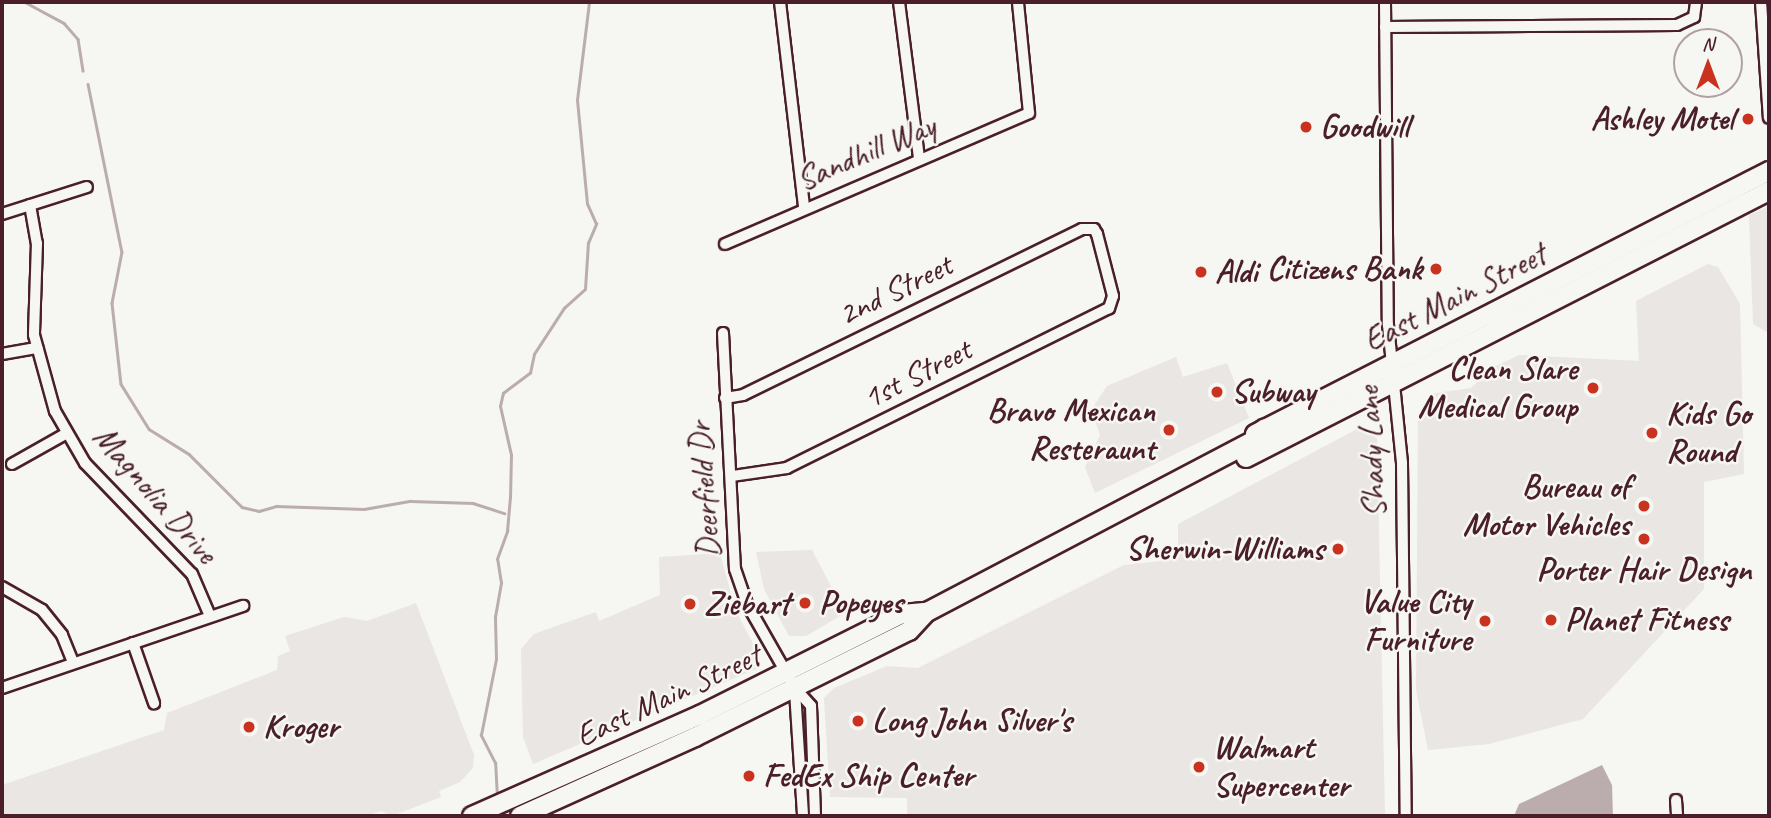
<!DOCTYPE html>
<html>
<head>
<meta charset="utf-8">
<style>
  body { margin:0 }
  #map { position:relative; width:1771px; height:818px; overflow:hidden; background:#f6f6f2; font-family:Caveat,sans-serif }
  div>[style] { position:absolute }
  .built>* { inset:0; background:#e9e6e3 }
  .water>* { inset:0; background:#bbadae }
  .stream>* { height:2.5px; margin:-1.25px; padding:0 1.25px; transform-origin:1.25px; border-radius:1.25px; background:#bbadae }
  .roads { filter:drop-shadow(2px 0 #4a1f2b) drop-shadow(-2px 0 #4a1f2b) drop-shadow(0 2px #4a1f2b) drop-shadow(0 -2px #4a1f2b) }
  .street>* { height:10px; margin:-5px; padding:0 5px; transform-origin:5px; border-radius:5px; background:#f6f6f2 }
  .primary>* { height:18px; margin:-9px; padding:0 9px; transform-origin:9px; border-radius:9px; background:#f6f6f2 }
  .dots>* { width:19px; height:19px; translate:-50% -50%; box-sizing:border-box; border:4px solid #f6f6f2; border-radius:50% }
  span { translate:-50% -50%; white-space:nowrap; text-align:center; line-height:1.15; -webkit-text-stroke:5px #f6f6f2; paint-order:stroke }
  .poi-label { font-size:33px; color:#4a1f2b; font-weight:700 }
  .right { translate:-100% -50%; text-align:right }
  .left { translate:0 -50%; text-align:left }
  .street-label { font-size:33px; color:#4a1f2b }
  .frame { position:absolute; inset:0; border:4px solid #4a1f2b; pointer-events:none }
  .north { position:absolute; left:1673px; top:28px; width:70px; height:70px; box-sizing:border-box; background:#f6f6f2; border:2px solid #b1a0a2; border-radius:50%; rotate:0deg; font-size:19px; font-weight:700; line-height:28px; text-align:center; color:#4a1f2b }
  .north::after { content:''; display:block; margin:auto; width:24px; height:32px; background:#c8321e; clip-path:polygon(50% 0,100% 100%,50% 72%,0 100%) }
</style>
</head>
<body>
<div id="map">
  <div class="built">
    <div style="clip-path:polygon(1769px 206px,1769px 357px,1767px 332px,1753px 324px,1749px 215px)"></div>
    <div style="clip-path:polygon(1708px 264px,1718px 267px,1740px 304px,1744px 474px,1704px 482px,1704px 589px,1583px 719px,1489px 744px,1428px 750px,1416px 690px,1418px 420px,1429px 394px,1471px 388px,1492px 368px,1519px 355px,1639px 361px,1636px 301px)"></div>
    <div style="clip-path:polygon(1176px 357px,1183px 377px,1227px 363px,1249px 418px,1095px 493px,1085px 467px,1100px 435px,1093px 415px,1095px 404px,1107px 386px)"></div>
    <div style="clip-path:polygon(1359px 428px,1366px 428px,1377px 439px,1385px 816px,907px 816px,907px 798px,830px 797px,824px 698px,834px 688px,887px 666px,918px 668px,1124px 565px,1178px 559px,1178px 524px)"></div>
    <div style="clip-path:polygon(812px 550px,845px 613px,806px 636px,789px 636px,764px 589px,756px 552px)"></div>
    <div style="clip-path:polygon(720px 553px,735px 609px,760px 657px,756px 669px,533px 764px,523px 737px,521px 649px,534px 634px,596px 612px,599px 621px,660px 595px,659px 557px)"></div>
    <div style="clip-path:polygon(416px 603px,474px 755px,473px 768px,460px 782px,439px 791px,441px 797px,392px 816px,381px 811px,366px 816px,2px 816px,2px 785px,164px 730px,167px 713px,277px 670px,278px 656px,290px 651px,285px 636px,344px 617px,367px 621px)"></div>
  </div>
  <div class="water">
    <div style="clip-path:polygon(1602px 765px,1612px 785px,1613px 816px,1514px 816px,1519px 804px)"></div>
  </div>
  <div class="stream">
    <div style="left:25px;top:2px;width:44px;rotate:28.3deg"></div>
    <div style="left:64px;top:23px;width:21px;rotate:49deg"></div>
    <div style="left:78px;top:39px;width:32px;rotate:81deg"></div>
    <div style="left:88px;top:84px;width:171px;rotate:78.6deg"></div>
    <div style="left:122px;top:252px;width:52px;rotate:101.1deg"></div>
    <div style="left:112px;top:303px;width:81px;rotate:83.7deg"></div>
    <div style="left:121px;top:384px;width:53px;rotate:58.1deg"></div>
    <div style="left:149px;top:429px;width:47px;rotate:32deg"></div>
    <div style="left:189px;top:454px;width:75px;rotate:45deg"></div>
    <div style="left:242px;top:507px;width:17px;rotate:13deg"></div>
    <div style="left:259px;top:511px;width:18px;rotate:-16deg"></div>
    <div style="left:276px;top:506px;width:88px;rotate:2deg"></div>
    <div style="left:364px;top:509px;width:47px;rotate:-9.9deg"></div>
    <div style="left:410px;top:501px;width:63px;rotate:1.8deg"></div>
    <div style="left:473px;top:503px;width:33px;rotate:18deg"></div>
    <div style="left:497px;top:798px;width:35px;rotate:-93deg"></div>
    <div style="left:495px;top:763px;width:31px;rotate:-117deg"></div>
    <div style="left:481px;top:735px;width:77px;rotate:-78.8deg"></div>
    <div style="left:496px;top:659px;width:42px;rotate:-91.4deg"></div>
    <div style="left:495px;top:617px;width:35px;rotate:-80deg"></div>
    <div style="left:501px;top:583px;width:24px;rotate:-99deg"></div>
    <div style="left:497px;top:559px;width:30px;rotate:-70deg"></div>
    <div style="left:507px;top:531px;width:33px;rotate:-85deg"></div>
    <div style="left:510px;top:498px;width:43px;rotate:-88.7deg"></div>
    <div style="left:511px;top:455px;width:50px;rotate:-102.7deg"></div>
    <div style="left:500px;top:406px;width:13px;rotate:-77deg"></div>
    <div style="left:503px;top:393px;width:34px;rotate:-37deg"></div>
    <div style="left:530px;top:373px;width:19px;rotate:-78deg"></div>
    <div style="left:534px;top:354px;width:55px;rotate:-56.9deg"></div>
    <div style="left:564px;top:308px;width:28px;rotate:-42deg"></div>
    <div style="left:585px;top:289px;width:46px;rotate:-86.3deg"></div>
    <div style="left:588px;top:243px;width:21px;rotate:-67deg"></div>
    <div style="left:596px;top:224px;width:22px;rotate:-114deg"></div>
    <div style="left:587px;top:204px;width:104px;rotate:-95.5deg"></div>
    <div style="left:577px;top:100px;width:99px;rotate:-83deg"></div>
  </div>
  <div class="roads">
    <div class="street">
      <div style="left:780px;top:2px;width:206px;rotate:83.3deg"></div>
      <div style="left:899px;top:2px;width:158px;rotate:82.7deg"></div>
      <div style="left:1385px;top:2px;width:323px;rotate:89.5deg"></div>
      <div style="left:1388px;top:325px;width:139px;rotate:84.2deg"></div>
      <div style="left:1402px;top:463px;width:353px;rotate:89.4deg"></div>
      <div style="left:1761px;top:2px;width:116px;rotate:86.1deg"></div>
      <div style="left:1385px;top:27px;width:292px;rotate:-0.4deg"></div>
      <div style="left:1677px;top:25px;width:19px;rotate:-25deg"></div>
      <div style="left:1694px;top:17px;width:15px;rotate:-82deg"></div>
      <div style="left:30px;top:205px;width:39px;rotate:80deg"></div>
      <div style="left:37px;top:243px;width:92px;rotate:91.9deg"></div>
      <div style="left:34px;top:335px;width:79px;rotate:74.6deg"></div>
      <div style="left:55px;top:411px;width:60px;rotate:60deg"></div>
      <div style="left:85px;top:463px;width:154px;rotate:46.1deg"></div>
      <div style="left:192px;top:574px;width:46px;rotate:66.8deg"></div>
      <div style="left:2px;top:214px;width:89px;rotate:-17.6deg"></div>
      <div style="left:725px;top:244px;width:331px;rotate:-23.3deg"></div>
      <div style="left:1029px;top:113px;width:112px;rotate:-95.7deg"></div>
      <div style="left:723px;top:333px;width:236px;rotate:87.1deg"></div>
      <div style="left:735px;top:569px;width:37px;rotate:71deg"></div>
      <div style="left:747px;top:604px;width:97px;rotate:60.3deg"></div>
      <div style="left:795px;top:688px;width:24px;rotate:48deg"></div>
      <div style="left:811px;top:706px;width:110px;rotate:87.9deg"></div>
      <div style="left:2px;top:354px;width:36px;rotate:-10deg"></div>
      <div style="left:725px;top:398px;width:18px;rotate:-9deg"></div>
      <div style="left:743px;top:395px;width:377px;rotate:-26.1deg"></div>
      <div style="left:1082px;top:229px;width:12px"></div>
      <div style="left:1094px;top:229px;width:6px;rotate:59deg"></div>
      <div style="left:1097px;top:234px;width:64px;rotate:75.5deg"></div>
      <div style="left:1113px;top:296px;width:13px;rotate:108deg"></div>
      <div style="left:1109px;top:308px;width:360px;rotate:153.6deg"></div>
      <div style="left:787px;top:468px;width:56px;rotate:171.7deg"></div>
      <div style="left:12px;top:464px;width:63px;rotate:-29.4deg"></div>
      <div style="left:2px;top:587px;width:46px;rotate:29.9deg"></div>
      <div style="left:42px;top:610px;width:32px;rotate:51deg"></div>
      <div style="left:62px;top:635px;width:29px;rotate:68deg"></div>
      <div style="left:133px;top:643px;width:64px;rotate:70.7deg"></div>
      <div style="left:2px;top:688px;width:255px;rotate:-18.8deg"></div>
      <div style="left:795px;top:691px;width:125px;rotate:86.3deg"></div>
      <div style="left:1676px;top:800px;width:16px;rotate:86deg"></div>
    </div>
    <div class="primary">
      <div style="left:1255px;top:434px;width:577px;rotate:-27.1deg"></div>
      <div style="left:1246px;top:458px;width:587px;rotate:-27.05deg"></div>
      <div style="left:472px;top:816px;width:249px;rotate:-23.9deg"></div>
      <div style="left:700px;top:715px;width:226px;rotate:-26.6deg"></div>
      <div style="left:902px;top:614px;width:25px;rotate:-5deg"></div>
      <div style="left:520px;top:816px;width:192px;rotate:-24.3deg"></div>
      <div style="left:695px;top:737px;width:239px;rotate:-26.4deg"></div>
      <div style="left:909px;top:631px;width:26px;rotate:-47deg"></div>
      <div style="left:927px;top:612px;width:377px;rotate:-27.7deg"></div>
      <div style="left:1261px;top:437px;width:9px;rotate:-69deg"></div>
    </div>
  </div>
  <div class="dots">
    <div style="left:1748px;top:119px;background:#c8321e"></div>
    <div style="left:1306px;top:127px;background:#c8321e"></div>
    <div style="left:1436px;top:269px;background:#c8321e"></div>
    <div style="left:1201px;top:272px;background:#c8321e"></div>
    <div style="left:1593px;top:388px;background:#c8321e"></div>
    <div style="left:1217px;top:392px;background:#c8321e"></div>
    <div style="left:1169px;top:430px;background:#c8321e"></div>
    <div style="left:1652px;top:433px;background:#c8321e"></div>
    <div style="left:1644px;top:506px;background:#c8321e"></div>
    <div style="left:1644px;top:539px;background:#c8321e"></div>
    <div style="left:1338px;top:549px;background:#c8321e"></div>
    <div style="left:805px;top:603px;background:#c8321e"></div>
    <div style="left:690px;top:604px;background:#c8321e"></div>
    <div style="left:1551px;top:620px;background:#c8321e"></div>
    <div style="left:1485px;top:621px;background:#c8321e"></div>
    <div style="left:858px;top:721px;background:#c8321e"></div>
    <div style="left:249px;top:727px;background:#c8321e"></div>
    <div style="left:1199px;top:767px;background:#c8321e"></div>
    <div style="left:749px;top:776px;background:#c8321e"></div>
  </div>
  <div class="poi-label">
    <span class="right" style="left:1734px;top:119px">Ashley Motel</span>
    <span class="left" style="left:1320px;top:127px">Goodwill</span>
    <span class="right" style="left:1422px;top:269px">Citizens Bank</span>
    <span class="left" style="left:1215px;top:272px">Aldi</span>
    <span class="right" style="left:1577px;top:388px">Clean Slare<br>Medical Group</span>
    <span class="left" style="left:1231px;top:392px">Subway</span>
    <span class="right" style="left:1155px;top:430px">Bravo Mexican<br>Resteraunt</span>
    <span class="left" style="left:1666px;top:433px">Kids Go<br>Round</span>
    <span class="right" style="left:1630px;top:506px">Bureau of<br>Motor Vehicles</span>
    <span class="right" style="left:1324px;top:549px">Sherwin-Williams</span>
    <span style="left:1644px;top:570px">Porter Hair Design</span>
    <span class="right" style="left:1471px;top:621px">Value City<br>Furniture</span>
    <span class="left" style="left:819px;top:603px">Popeyes</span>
    <span class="left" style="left:704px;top:604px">Ziebart</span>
    <span class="left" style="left:1565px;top:620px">Planet Fitness</span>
    <span class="left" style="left:872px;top:721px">Long John Silver's</span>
    <span class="left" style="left:263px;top:727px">Kroger</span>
    <span class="left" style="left:1213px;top:767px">Walmart<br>Supercenter</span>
    <span class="left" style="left:763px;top:776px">FedEx Ship Center</span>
  </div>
  <div class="street-label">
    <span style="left:866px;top:153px;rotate:-23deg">Sandhill Way</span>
    <span style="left:895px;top:290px;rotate:-26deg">2nd Street</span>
    <span style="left:1455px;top:298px;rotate:-27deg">East Main Street</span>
    <span style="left:917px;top:374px;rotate:-27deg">1st Street</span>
    <span style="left:1372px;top:452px;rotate:-93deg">Shady Lane</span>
    <span style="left:705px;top:490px;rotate:-94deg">Deerfield Dr</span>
    <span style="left:155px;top:495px;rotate:49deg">Magnolia Drive</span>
    <span style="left:668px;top:696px;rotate:-25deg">East Main Street</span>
  </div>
  <div class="frame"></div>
  <div class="north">N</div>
</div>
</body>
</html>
